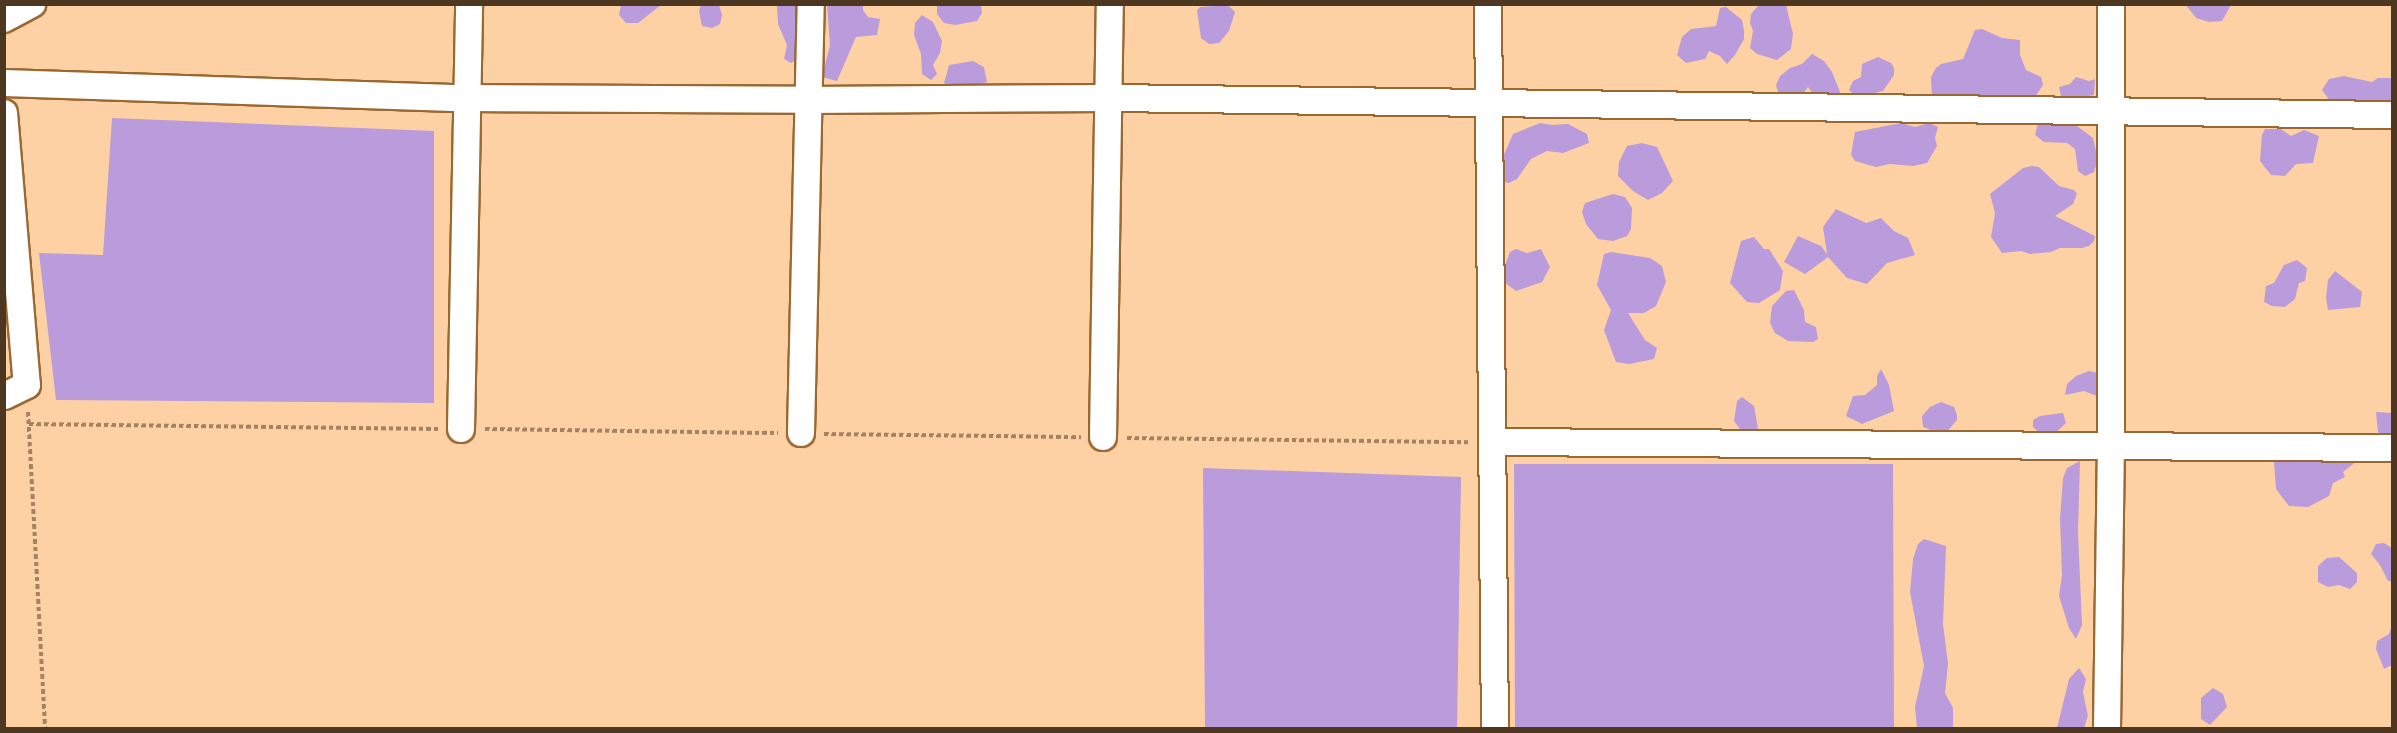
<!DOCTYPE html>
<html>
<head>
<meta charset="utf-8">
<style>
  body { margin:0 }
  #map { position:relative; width:2397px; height:733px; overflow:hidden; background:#fed1a5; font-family:"Libre Baskerville",serif }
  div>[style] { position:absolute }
  .green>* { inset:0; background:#ba9bdc }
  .path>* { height:4px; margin-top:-2px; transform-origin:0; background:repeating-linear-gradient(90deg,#a48362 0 4.5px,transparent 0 7.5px) }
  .roads { filter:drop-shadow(2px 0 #9a6832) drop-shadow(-2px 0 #9a6832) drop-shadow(0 2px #9a6832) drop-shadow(0 -2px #9a6832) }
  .minor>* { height:26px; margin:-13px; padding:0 13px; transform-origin:13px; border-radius:13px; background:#fff }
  span { translate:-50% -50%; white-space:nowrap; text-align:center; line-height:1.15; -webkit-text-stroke:4.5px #fed1a5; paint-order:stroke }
  .frame { position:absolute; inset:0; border:6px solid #4e3721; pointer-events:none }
</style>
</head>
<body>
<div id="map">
  <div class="green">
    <div style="clip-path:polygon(621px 5px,621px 4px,661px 5px,638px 23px,626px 23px,619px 15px)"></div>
    <div style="clip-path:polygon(701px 5px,719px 5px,722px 15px,720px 24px,712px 28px,702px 26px,699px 11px)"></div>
    <div style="clip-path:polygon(777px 5px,803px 5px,805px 54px,791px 63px,784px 59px,787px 45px,778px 24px)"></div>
    <div style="clip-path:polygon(827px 5px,863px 5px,863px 10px,868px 17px,880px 19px,877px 35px,856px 37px,837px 81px,822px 77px,830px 45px)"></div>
    <div style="clip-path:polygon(937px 5px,981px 5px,982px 13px,977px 21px,955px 25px,944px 23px,937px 14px)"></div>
    <div style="clip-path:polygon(1228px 5px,1235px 12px,1229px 31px,1219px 43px,1209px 44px,1201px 38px,1197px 10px,1200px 7px)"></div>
    <div style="clip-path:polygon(1759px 5px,1786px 5px,1793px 34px,1791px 49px,1777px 60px,1757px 54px,1750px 48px,1753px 31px,1750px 23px,1751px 14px)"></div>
    <div style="clip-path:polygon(2186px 5px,2231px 5px,2222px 21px,2209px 22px,2196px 18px)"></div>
    <div style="clip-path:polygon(1726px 7px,1742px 20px,1744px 30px,1744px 39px,1735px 55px,1727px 64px,1720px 56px,1709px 51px,1705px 59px,1686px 63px,1677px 55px,1682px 37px,1691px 29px,1716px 26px,1720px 8px)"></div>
    <div style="clip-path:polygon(922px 15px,933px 22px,942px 41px,940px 53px,933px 65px,937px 74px,931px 80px,922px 74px,921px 54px,914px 35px,915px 23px)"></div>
    <div style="clip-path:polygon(1982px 29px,2002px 38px,2020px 40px,2020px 55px,2026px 70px,2041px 77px,2043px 85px,2032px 101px,1997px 100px,1989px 96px,1983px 102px,1932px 100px,1931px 77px,1936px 68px,1941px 64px,1963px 59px,1975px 30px)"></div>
    <div style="clip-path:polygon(1812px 54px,1824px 61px,1832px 72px,1840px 92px,1834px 100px,1817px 99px,1808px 87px,1796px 103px,1780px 99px,1776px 85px,1780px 76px,1790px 68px,1802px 64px)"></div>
    <div style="clip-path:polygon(1878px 57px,1891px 63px,1894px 68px,1894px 75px,1883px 91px,1870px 94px,1863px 102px,1849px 90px,1853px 81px,1861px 77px,1862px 64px)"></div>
    <div style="clip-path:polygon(973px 61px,984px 67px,987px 82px,970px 86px,960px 93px,944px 83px,949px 65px)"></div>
    <div style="clip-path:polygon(2344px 76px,2372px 82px,2378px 78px,2392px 78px,2392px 102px,2335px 108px,2322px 90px,2329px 79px)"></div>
    <div style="clip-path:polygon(2076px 77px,2089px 81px,2095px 79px,2094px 95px,2075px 98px,2061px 96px,2059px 87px,2070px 84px)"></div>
    <div style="clip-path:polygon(112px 118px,434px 131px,434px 403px,56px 400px,39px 253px,103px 255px)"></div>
    <div style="clip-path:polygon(2052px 118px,2077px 126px,2093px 138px,2098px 160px,2094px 172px,2085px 176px,2078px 171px,2075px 149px,2067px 143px,2044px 142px,2035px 135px,2039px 119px)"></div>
    <div style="clip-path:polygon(1540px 123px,1552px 125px,1568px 124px,1587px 134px,1589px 143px,1563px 153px,1547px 151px,1531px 159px,1517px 179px,1509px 183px,1500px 181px,1503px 157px,1513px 134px)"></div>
    <div style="clip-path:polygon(1901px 123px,1915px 127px,1929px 123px,1938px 127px,1935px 138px,1937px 146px,1927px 163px,1913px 166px,1890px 164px,1876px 167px,1855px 161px,1851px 155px,1855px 132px)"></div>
    <div style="clip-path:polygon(2265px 129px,2281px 129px,2291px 136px,2304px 130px,2319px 136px,2313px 163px,2296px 164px,2285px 176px,2271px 175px,2260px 161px,2262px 135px)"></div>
    <div style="clip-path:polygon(1642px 143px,1657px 147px,1673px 181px,1662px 193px,1648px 200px,1633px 191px,1618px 176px,1619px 162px,1627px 146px)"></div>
    <div style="clip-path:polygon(2032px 166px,2039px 167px,2059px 186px,2074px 190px,2077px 194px,2073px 204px,2055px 216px,2095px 236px,2094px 241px,2089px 246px,2082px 248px,2060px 248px,2051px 252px,2030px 254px,2021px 251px,2002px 253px,1991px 237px,1995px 213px,1990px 194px,2023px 168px)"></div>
    <div style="clip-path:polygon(1613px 194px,1625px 197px,1632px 208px,1631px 229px,1627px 236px,1613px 241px,1598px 239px,1586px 224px,1582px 212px,1585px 203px)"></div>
    <div style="clip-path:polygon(1836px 209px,1866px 223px,1881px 218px,1894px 231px,1908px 238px,1915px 255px,1887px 263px,1867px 284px,1847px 278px,1828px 257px,1805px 274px,1784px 262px,1798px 236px,1821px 246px,1827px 254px,1823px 227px)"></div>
    <div style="clip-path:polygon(1754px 237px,1764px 249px,1769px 249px,1783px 271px,1780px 290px,1759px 303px,1747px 302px,1730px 283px,1741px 241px)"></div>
    <div style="clip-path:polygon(1516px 249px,1527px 253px,1541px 249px,1550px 267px,1542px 282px,1516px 291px,1500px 279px,1510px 252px)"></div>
    <div style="clip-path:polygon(1611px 252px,1650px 258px,1662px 266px,1666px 282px,1656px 306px,1644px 313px,1628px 313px,1645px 340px,1657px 348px,1654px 359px,1629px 364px,1616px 362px,1604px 330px,1611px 310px,1597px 285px,1604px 254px)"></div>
    <div style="clip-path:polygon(2297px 260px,2307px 268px,2305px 281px,2299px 283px,2295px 299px,2285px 307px,2272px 306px,2264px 302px,2266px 286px,2274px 283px,2284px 265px)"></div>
    <div style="clip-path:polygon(2335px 271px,2362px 292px,2360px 307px,2328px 310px,2326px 298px,2328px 280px)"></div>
    <div style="clip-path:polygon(1794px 290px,1804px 310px,1805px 322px,1816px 327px,1818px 339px,1813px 342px,1788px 341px,1775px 333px,1770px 323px,1772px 306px,1786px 291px)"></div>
    <div style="clip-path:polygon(1881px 369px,1889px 385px,1894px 411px,1862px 424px,1846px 416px,1853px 396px,1865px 395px,1877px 385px,1877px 376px)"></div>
    <div style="clip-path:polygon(2089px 371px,2099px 373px,2097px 396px,2084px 391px,2065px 395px,2067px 384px,2076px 376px)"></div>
    <div style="clip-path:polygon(1742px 397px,1754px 406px,1758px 429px,1750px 435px,1743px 433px,1734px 421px,1737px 401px)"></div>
    <div style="clip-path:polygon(1941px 402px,1954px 407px,1957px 415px,1957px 420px,1944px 435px,1923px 427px,1922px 416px,1930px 407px)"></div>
    <div style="clip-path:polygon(2376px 412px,2392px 413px,2392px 435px,2384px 437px,2378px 432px)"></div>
    <div style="clip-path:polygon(2063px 413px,2066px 423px,2052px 436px,2045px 438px,2033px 427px,2033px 420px,2040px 416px)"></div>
    <div style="clip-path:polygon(2279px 448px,2329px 454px,2338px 463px,2347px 457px,2362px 457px,2343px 472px,2345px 477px,2333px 483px,2329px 496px,2308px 507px,2289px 506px,2276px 489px,2274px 462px)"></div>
    <div style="clip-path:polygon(2080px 461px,2078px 532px,2082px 625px,2076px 639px,2069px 628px,2059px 596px,2062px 575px,2060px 519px,2063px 478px,2067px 468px)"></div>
    <div style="clip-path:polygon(1514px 464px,1893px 464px,1894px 728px,1515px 728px)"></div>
    <div style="clip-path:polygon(1203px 468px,1461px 477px,1457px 728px,1205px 728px)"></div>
    <div style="clip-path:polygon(1924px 539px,1946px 546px,1943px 624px,1948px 664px,1945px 693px,1953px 708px,1953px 728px,1917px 728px,1915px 707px,1924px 666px,1910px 592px,1913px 559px,1918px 544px)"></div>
    <div style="clip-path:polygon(2384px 543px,2392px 548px,2392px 581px,2388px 581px,2380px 565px,2371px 554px,2376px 544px)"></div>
    <div style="clip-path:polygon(2339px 557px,2357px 573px,2357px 582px,2350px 589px,2339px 585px,2328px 587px,2318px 582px,2318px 566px,2327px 558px)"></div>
    <div style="clip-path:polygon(2392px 625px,2392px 665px,2384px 669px,2376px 649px,2377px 641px,2389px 634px)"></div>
    <div style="clip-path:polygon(2079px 668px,2086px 679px,2083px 692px,2088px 716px,2084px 728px,2057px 728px,2069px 679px)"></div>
    <div style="clip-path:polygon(2213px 688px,2223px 694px,2227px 707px,2210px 725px,2201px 719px,2201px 698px)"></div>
  </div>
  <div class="path">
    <div style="left:28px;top:412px;width:316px;rotate:86.9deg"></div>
    <div style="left:29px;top:424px;width:410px;rotate:0.7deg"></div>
    <div style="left:485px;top:429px;width:293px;rotate:0.8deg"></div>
    <div style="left:824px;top:434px;width:257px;rotate:0.7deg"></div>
    <div style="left:1127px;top:438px;width:341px;rotate:0.7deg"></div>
  </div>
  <div class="roads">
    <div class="minor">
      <div style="left:1488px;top:4px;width:724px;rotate:89.45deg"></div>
      <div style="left:4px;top:19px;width:32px;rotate:-28deg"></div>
      <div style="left:4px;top:83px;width:464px;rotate:1.9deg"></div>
      <div style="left:468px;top:98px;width:341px;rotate:0.3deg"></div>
      <div style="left:809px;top:100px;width:301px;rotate:-0.4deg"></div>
      <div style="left:1110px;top:98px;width:1282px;rotate:0.76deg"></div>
      <div style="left:4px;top:113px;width:273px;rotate:85.2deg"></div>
      <div style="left:27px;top:385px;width:25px;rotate:154deg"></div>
      <div style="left:461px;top:429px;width:425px;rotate:-88.9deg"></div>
      <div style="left:801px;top:433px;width:429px;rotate:-88.7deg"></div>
      <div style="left:1103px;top:437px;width:433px;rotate:-89.1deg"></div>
      <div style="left:1493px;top:442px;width:899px;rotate:0.38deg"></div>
      <div style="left:2107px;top:728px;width:283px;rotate:-89.2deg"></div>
      <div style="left:2111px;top:445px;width:441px;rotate:-90deg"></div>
    </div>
  </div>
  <div class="frame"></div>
</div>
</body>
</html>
